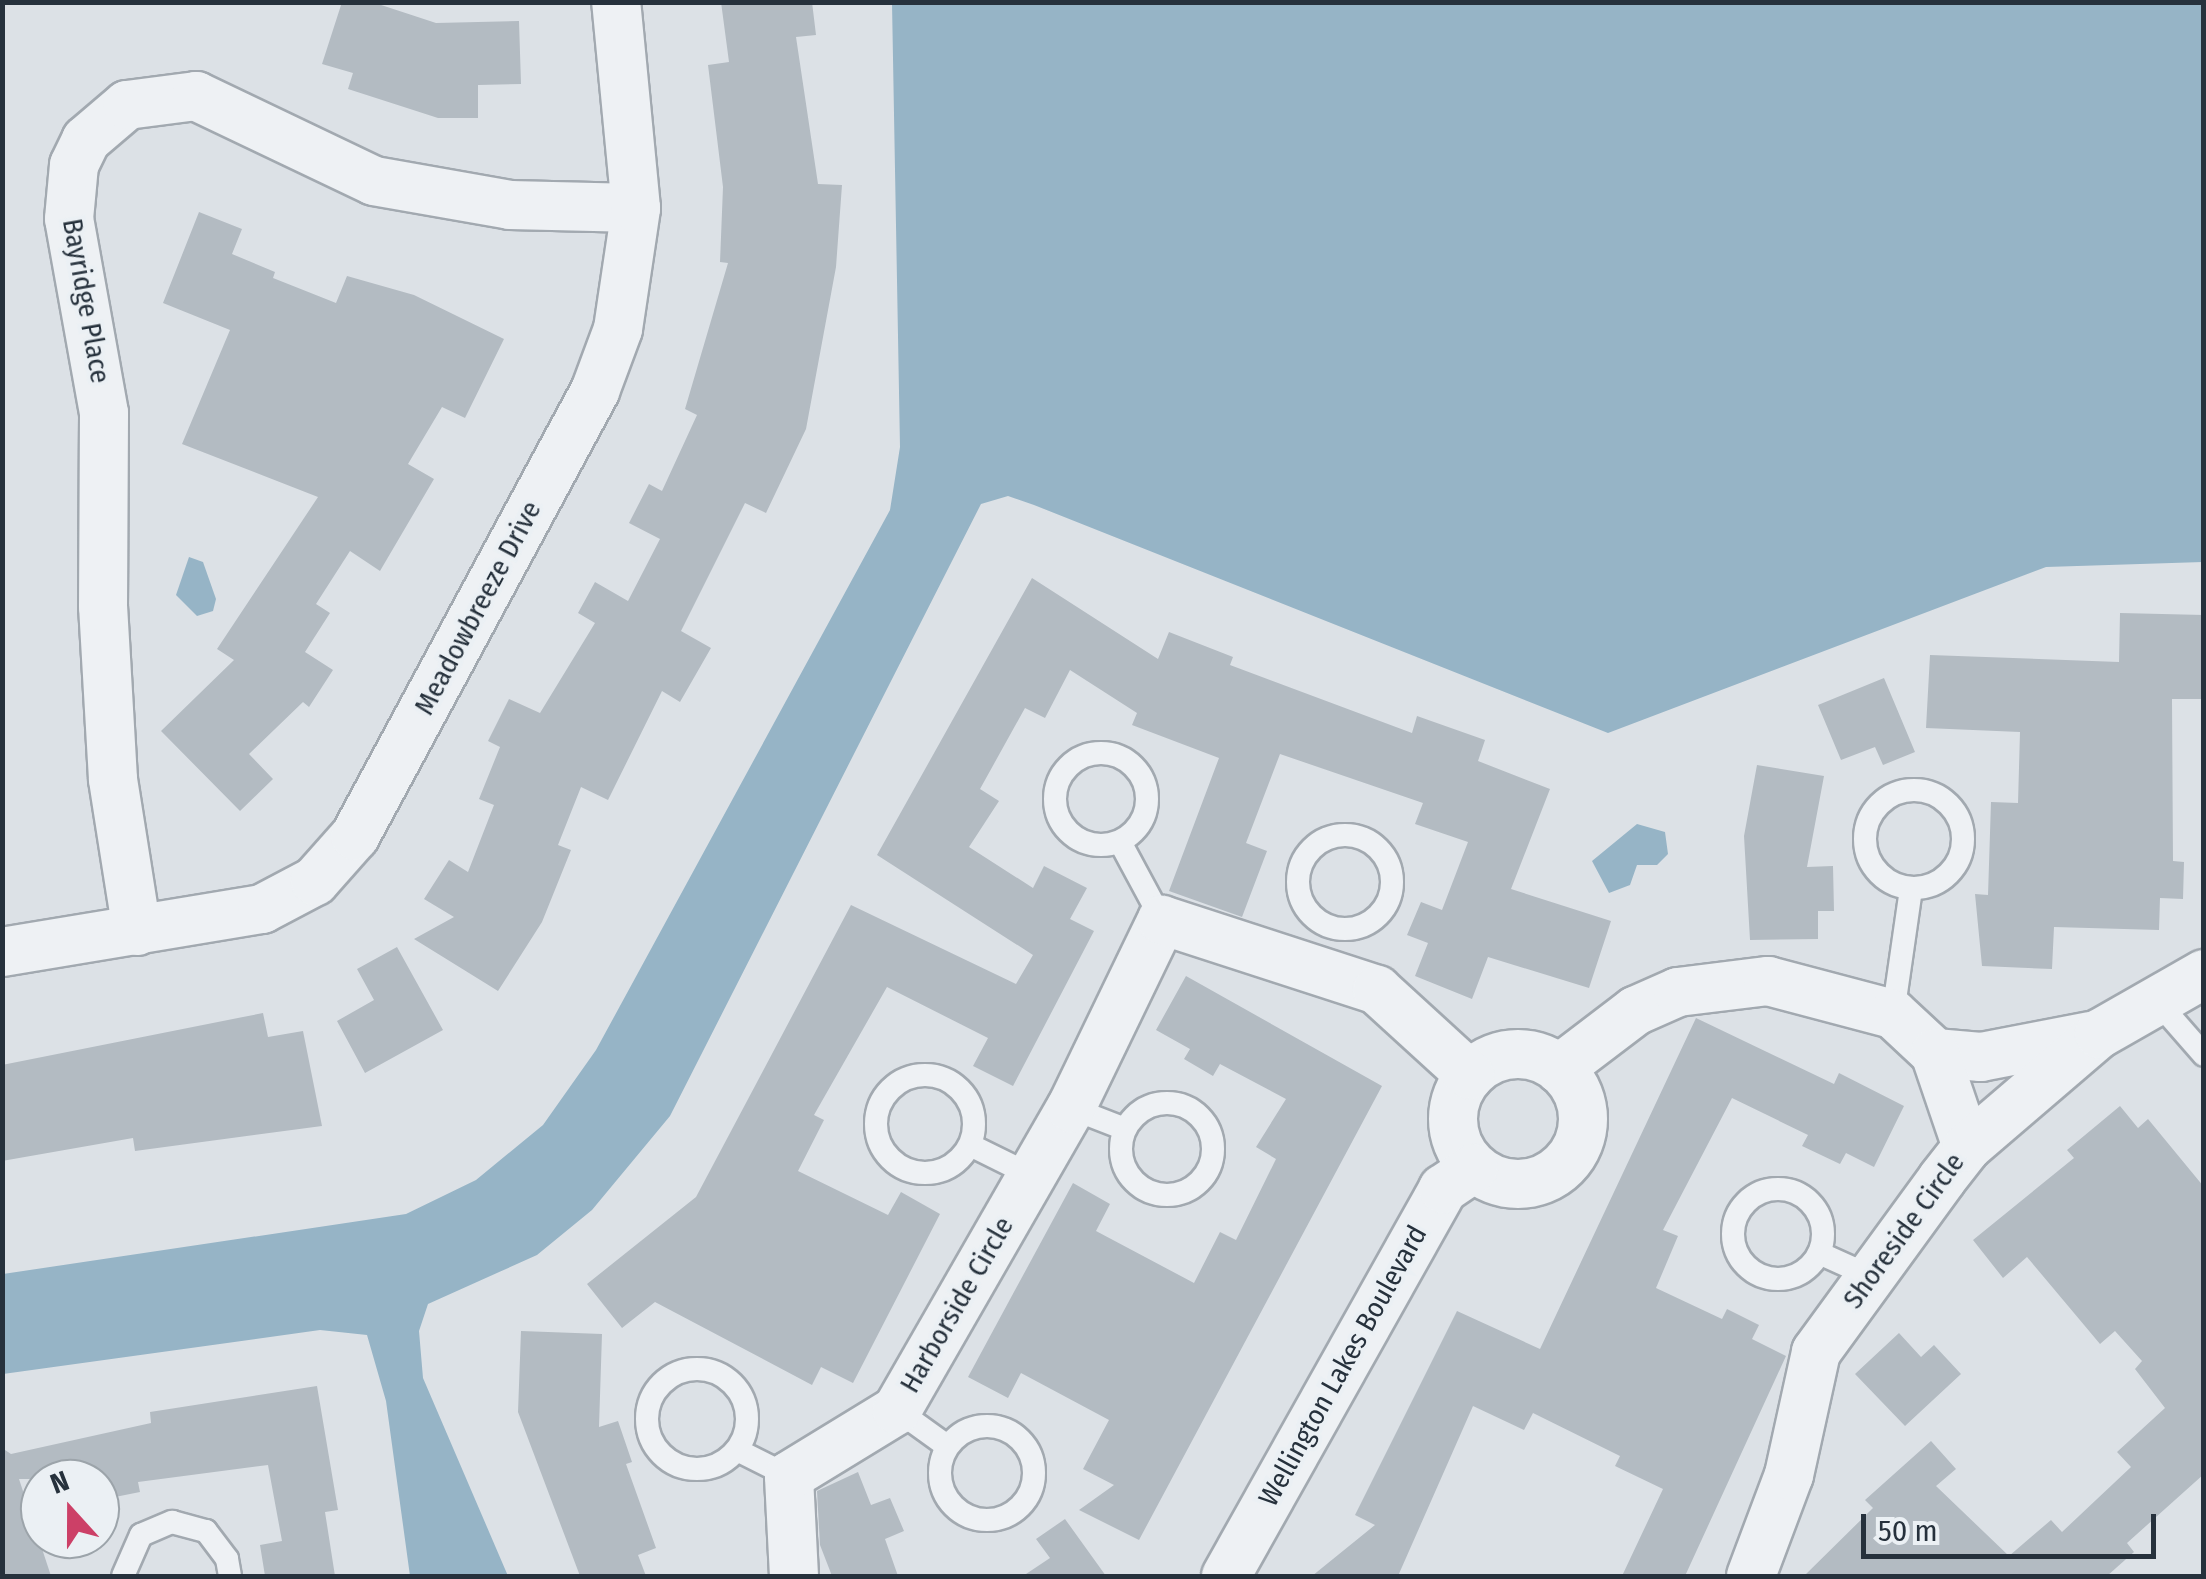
<!DOCTYPE html>
<html>
<head>
<meta charset="utf-8">
<style>
  body { margin:0 }
  #map { position:relative; width:2206px; height:1579px; overflow:hidden; background:#dce1e6; font-family:"Fira Sans Condensed",sans-serif }
  div>[style] { position:absolute }
  .water>* { inset:0; background:#96b4c6 }
  .building>* { inset:0; background:#b3bbc2 }
  .roads { filter:drop-shadow(2px 0 #a2a9b0) drop-shadow(-2px 0 #a2a9b0) drop-shadow(0 2px #a2a9b0) drop-shadow(0 -2px #a2a9b0) }
  .service>* { height:22px; margin:-11px; padding:0 11px; transform-origin:11px; border-radius:11px; background:#eef1f4 }
  .service>.ring { margin:-11px; padding:0; box-sizing:content-box; background:none; border:22px solid #eef1f4; border-radius:50% }
  .minor>* { height:48px; margin:-24px; padding:0 24px; transform-origin:24px; border-radius:24px; background:#eef1f4 }
  .minor>.ring { margin:-24px; padding:0; box-sizing:content-box; background:none; border:48px solid #eef1f4; border-radius:50% }
  span { translate:-50% -50%; white-space:nowrap; text-align:center; line-height:1.15; -webkit-text-stroke:8px #ebf0f4; paint-order:stroke }
  .street-label { font-size:28px; color:#26313c }
  .frame { position:absolute; inset:0; border:5px solid #26313c; pointer-events:none }
  .north { position:absolute; left:20px; top:1459px; width:100px; height:100px; box-sizing:border-box; background:#ebf0f4; border:2px solid #9ca4aa; border-radius:50%; rotate:339deg; font-size:28px; font-weight:700; line-height:40px; text-align:center; color:#26313c }
  .north::after { content:''; display:block; margin:auto; width:35px; height:45px; background:#cc4067; clip-path:polygon(50% 0,100% 100%,50% 72%,0 100%) }
  .scale { position:absolute; left:1861px; top:1514px; width:295px; height:45px; box-sizing:border-box; border:5px solid #26313c; border-top:0; padding-left:12px; font-size:30px; line-height:35px; white-space:nowrap; color:#26313c; -webkit-text-stroke:8px #ebf0f4; paint-order:stroke }
</style>
</head>
<body>
<div id="map">
  <div class="water">
    <div style="clip-path:polygon(892px 3px,2203px 3px,2203px 562px,2046px 567px,1608px 733px,1034px 505px,1008px 496px,981px 504px,670px 1116px,592px 1210px,537px 1255px,428px 1304px,419px 1331px,423px 1378px,508px 1576px,410px 1576px,386px 1401px,367px 1335px,320px 1330px,3px 1374px,3px 1274px,406px 1214px,476px 1180px,543px 1125px,596px 1050px,890px 510px,900px 447px)"></div>
    <div style="clip-path:polygon(189px 557px,203px 562px,216px 599px,213px 611px,197px 616px,176px 595px)"></div>
    <div style="clip-path:polygon(1637px 824px,1665px 832px,1668px 854px,1657px 865px,1637px 865px,1630px 885px,1609px 893px,1592px 861px)"></div>
  </div>
  <div class="building">
    <div style="clip-path:polygon(342px 2px,372px 2px,436px 23px,519px 21px,521px 84px,478px 85px,478px 118px,438px 118px,348px 89px,353px 73px,322px 64px)"></div>
    <div style="clip-path:polygon(721px 2px,812px 2px,816px 35px,796px 37px,818px 184px,842px 185px,836px 267px,806px 429px,766px 513px,745px 503px,681px 631px,711px 648px,680px 702px,662px 691px,608px 800px,581px 787px,558px 845px,571px 850px,542px 922px,498px 991px,414px 939px,454px 917px,424px 899px,449px 860px,468px 872px,494px 805px,479px 799px,500px 747px,488px 741px,509px 699px,540px 713px,595px 623px,578px 613px,595px 582px,628px 601px,660px 539px,629px 523px,649px 484px,662px 491px,697px 415px,685px 409px,728px 263px,720px 262px,723px 187px,708px 65px,729px 62px)"></div>
    <div style="clip-path:polygon(199px 212px,242px 229px,232px 254px,275px 272px,273px 278px,336px 303px,347px 276px,414px 295px,504px 339px,465px 418px,442px 407px,408px 464px,434px 479px,380px 571px,350px 551px,316px 604px,330px 613px,305px 652px,333px 670px,309px 707px,303px 702px,249px 754px,273px 779px,240px 811px,161px 731px,234px 660px,217px 649px,318px 497px,182px 444px,230px 330px,163px 303px)"></div>
    <div style="clip-path:polygon(1032px 578px,1158px 659px,1169px 632px,1233px 657px,1230px 665px,1412px 733px,1417px 716px,1485px 740px,1478px 761px,1550px 789px,1511px 889px,1611px 921px,1589px 988px,1488px 957px,1472px 999px,1415px 976px,1428px 943px,1407px 935px,1421px 902px,1442px 910px,1468px 842px,1415px 824px,1423px 803px,1280px 754px,1246px 843px,1267px 851px,1242px 917px,1169px 891px,1219px 758px,1132px 725px,1137px 713px,1070px 670px,1045px 718px,1025px 708px,980px 789px,999px 801px,969px 847px,1033px 888px,1044px 866px,1087px 888px,1070px 919px,1094px 931px,1013px 1086px,973px 1066px,988px 1038px,887px 987px,814px 1115px,824px 1120px,798px 1171px,888px 1215px,901px 1192px,940px 1214px,853px 1383px,821px 1367px,812px 1385px,655px 1302px,622px 1328px,587px 1284px,696px 1197px,851px 905px,1016px 984px,1033px 955px,877px 855px)"></div>
    <div style="clip-path:polygon(2120px 613px,2204px 615px,2204px 699px,2172px 699px,2173px 861px,2184px 862px,2183px 899px,2160px 898px,2159px 930px,2054px 927px,2052px 969px,1982px 966px,1975px 894px,1988px 895px,1991px 802px,2018px 803px,2020px 732px,1926px 728px,1930px 655px,2119px 662px)"></div>
    <div style="clip-path:polygon(1884px 678px,1915px 752px,1883px 765px,1875px 747px,1841px 760px,1818px 705px)"></div>
    <div style="clip-path:polygon(1757px 765px,1824px 776px,1807px 867px,1833px 866px,1834px 911px,1818px 911px,1818px 939px,1750px 940px,1744px 836px)"></div>
    <div style="clip-path:polygon(397px 947px,443px 1030px,365px 1073px,337px 1021px,374px 1000px,357px 969px)"></div>
    <div style="clip-path:polygon(1186px 976px,1382px 1086px,1139px 1540px,1079px 1510px,1114px 1485px,1083px 1469px,1109px 1420px,1021px 1373px,1008px 1398px,968px 1377px,1073px 1183px,1110px 1204px,1096px 1231px,1194px 1283px,1220px 1232px,1236px 1240px,1276px 1159px,1256px 1147px,1286px 1099px,1220px 1064px,1213px 1076px,1184px 1059px,1190px 1049px,1156px 1030px)"></div>
    <div style="clip-path:polygon(263px 1013px,268px 1037px,303px 1031px,322px 1126px,135px 1151px,133px 1138px,2px 1161px,2px 1065px)"></div>
    <div style="clip-path:polygon(1696px 1018px,1834px 1084px,1839px 1073px,1904px 1106px,1874px 1167px,1846px 1153px,1840px 1164px,1802px 1146px,1808px 1135px,1732px 1098px,1663px 1230px,1678px 1236px,1656px 1288px,1722px 1319px,1727px 1309px,1759px 1325px,1752px 1339px,1786px 1356px,1685px 1576px,1622px 1576px,1663px 1489px,1615px 1466px,1620px 1456px,1533px 1413px,1524px 1430px,1473px 1406px,1398px 1576px,1312px 1576px,1375px 1525px,1355px 1515px,1457px 1311px,1540px 1349px)"></div>
    <div style="clip-path:polygon(2120px 1106px,2138px 1128px,2148px 1119px,2204px 1187px,2204px 1474px,2127px 1543px,2134px 1552px,2107px 1576px,1804px 1576px,1873px 1508px,1865px 1500px,1931px 1441px,1956px 1469px,1936px 1486px,2009px 1556px,2051px 1520px,2062px 1532px,2131px 1467px,2117px 1452px,2165px 1408px,2135px 1369px,2142px 1361px,2115px 1331px,2100px 1344px,2027px 1257px,2003px 1278px,1973px 1240px,2074px 1158px,2067px 1150px)"></div>
    <div style="clip-path:polygon(521px 1331px,602px 1334px,599px 1427px,618px 1421px,632px 1462px,626px 1464px,656px 1548px,638px 1555px,646px 1576px,580px 1576px,518px 1412px)"></div>
    <div style="clip-path:polygon(1899px 1333px,1921px 1357px,1934px 1345px,1961px 1374px,1905px 1426px,1855px 1374px)"></div>
    <div style="clip-path:polygon(317px 1386px,338px 1510px,325px 1512px,335px 1576px,265px 1576px,260px 1545px,282px 1541px,268px 1465px,138px 1482px,140px 1492px,100px 1500px,100px 1479px,19px 1479px,51px 1576px,2px 1576px,2px 1448px,11px 1454px,151px 1423px,150px 1412px)"></div>
    <div style="clip-path:polygon(858px 1472px,871px 1505px,890px 1498px,904px 1531px,885px 1539px,898px 1576px,832px 1576px,820px 1545px,817px 1491px)"></div>
    <div style="clip-path:polygon(1065px 1519px,1106px 1576px,1023px 1576px,1050px 1558px,1036px 1539px)"></div>
  </div>
  <div class="roads">
    <div class="service">
      <div class="ring" style="left:1055px;top:753px;width:70px;height:70px"></div>
      <div class="ring" style="left:1865px;top:790px;width:76px;height:76px"></div>
      <div class="ring" style="left:1298px;top:835px;width:72px;height:72px"></div>
      <div style="left:1120px;top:842px;width:89px;rotate:61.7deg"></div>
      <div style="left:2155px;top:999px;width:74px;rotate:48.8deg"></div>
      <div style="left:1893px;top:1014px;width:126px;rotate:-81.8deg"></div>
      <div class="ring" style="left:876px;top:1075px;width:76px;height:76px"></div>
      <div class="ring" style="left:1121px;top:1103px;width:70px;height:70px"></div>
      <div style="left:1071px;top:1108px;width:58px;rotate:21.3deg"></div>
      <div style="left:970px;top:1145px;width:68px;rotate:26.2deg"></div>
      <div class="ring" style="left:1733px;top:1189px;width:68px;height:68px"></div>
      <div style="left:1819px;top:1253px;width:56px;rotate:24.3deg"></div>
      <div class="ring" style="left:647px;top:1369px;width:78px;height:78px"></div>
      <div style="left:897px;top:1410px;width:62px;rotate:35.8deg"></div>
      <div class="ring" style="left:940px;top:1426px;width:72px;height:72px"></div>
      <div style="left:737px;top:1450px;width:58px;rotate:26.6deg"></div>
      <div style="left:123px;top:1576px;width:45px;rotate:-66.3deg"></div>
      <div style="left:141px;top:1535px;width:34px;rotate:-23deg"></div>
      <div style="left:172px;top:1522px;width:35px;rotate:15deg"></div>
      <div style="left:206px;top:1531px;width:35px;rotate:53deg"></div>
      <div style="left:227px;top:1559px;width:17px;rotate:80deg"></div>
    </div>
    <div class="minor">
      <div style="left:137px;top:931px;width:154px;rotate:-99deg"></div>
      <div style="left:113px;top:779px;width:172px;rotate:-93.3deg"></div>
      <div style="left:103px;top:607px;width:194px;rotate:-89.7deg"></div>
      <div style="left:104px;top:413px;width:197px;rotate:-100.2deg"></div>
      <div style="left:69px;top:219px;width:54px;rotate:-84.7deg"></div>
      <div style="left:74px;top:165px;width:28px;rotate:-64deg"></div>
      <div style="left:86px;top:140px;width:54px;rotate:-40.5deg"></div>
      <div style="left:127px;top:105px;width:70px;rotate:-7.4deg"></div>
      <div style="left:196px;top:96px;width:197px;rotate:25.5deg"></div>
      <div style="left:374px;top:181px;width:138px;rotate:10deg"></div>
      <div style="left:510px;top:205px;width:126px;rotate:1.4deg"></div>
      <div style="left:2px;top:952px;width:264px;rotate:-9.4deg"></div>
      <div style="left:262px;top:909px;width:60px;rotate:-27.8deg"></div>
      <div style="left:315px;top:881px;width:60px;rotate:-48.4deg"></div>
      <div style="left:355px;top:836px;width:506px;rotate:-61.66deg"></div>
      <div style="left:595px;top:391px;width:66px;rotate:-69.6deg"></div>
      <div style="left:618px;top:329px;width:122px;rotate:-81.5deg"></div>
      <div style="left:636px;top:208px;width:207px;rotate:-95.5deg"></div>
      <div style="left:1935px;top:1053px;width:46px;rotate:5deg"></div>
      <div style="left:1981px;top:1057px;width:111px;rotate:-10.9deg"></div>
      <div class="ring" style="left:1453px;top:1054px;width:82px;height:82px"></div>
      <div style="left:1559px;top:1069px;width:96px;rotate:-37.3deg"></div>
      <div style="left:1635px;top:1011px;width:47px;rotate:-23.8deg"></div>
      <div style="left:1678px;top:992px;width:91px;rotate:-7deg"></div>
      <div style="left:1768px;top:981px;width:129px;rotate:14.8deg"></div>
      <div style="left:1893px;top:1014px;width:57px;rotate:42.9deg"></div>
      <div style="left:1935px;top:1053px;width:99px;rotate:71.2deg"></div>
      <div style="left:794px;top:1576px;width:100px;rotate:-92.9deg"></div>
      <div style="left:789px;top:1476px;width:127px;rotate:-31.4deg"></div>
      <div style="left:897px;top:1410px;width:349px;rotate:-60.1deg"></div>
      <div style="left:1071px;top:1108px;width:209px;rotate:-64.2deg"></div>
      <div style="left:1162px;top:920px;width:226px;rotate:18deg"></div>
      <div style="left:1377px;top:990px;width:126px;rotate:42.4deg"></div>
      <div style="left:1226px;top:1576px;width:444px;rotate:-60.7deg"></div>
      <div style="left:1443px;top:1189px;width:37px;rotate:-34deg"></div>
      <div style="left:1751px;top:1576px;width:108px;rotate:-69.4deg"></div>
      <div style="left:1789px;top:1475px;width:126px;rotate:-77.6deg"></div>
      <div style="left:1816px;top:1352px;width:214px;rotate:-53.9deg"></div>
      <div style="left:1942px;top:1179px;width:41px;rotate:-52deg"></div>
      <div style="left:1967px;top:1147px;width:174px;rotate:-40.6deg"></div>
      <div style="left:2099px;top:1034px;width:121px;rotate:-29.7deg"></div>
    </div>
  </div>
  <div class="street-label">
    <span style="left:86px;top:301px;rotate:80deg">Bayridge Place</span>
    <span style="left:478px;top:608px;rotate:-62deg">Meadowbreeze Drive</span>
    <span style="left:1904px;top:1231px;rotate:-54deg">Shoreside Circle</span>
    <span style="left:957px;top:1305px;rotate:-60deg">Harborside Circle</span>
    <span style="left:1343px;top:1366px;rotate:-61deg">Wellington Lakes Boulevard</span>
  </div>
  <div class="frame"></div>
  <div class="north">N</div>
  <div class="scale">50 m</div>
</div>
</body>
</html>
